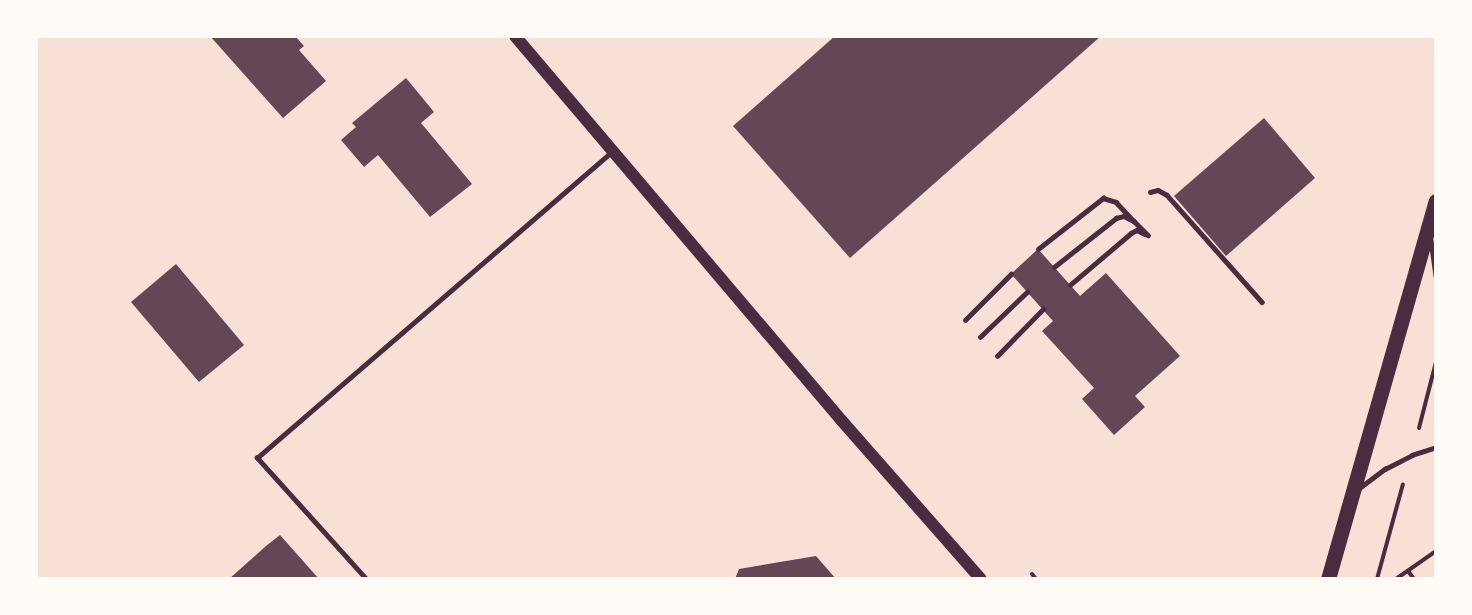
<!DOCTYPE html>
<html>
<head>
<meta charset="utf-8">
<style>
  body { margin:0 }
  #map { position:relative; width:1472px; height:615px; overflow:hidden; background:#f7e1d7; font-family:"Roboto Serif",serif }
  div>[style] { position:absolute }
  .building>* { inset:0; background:#644757 }
  .path>* { height:4px; margin:-2px; padding:0 2px; transform-origin:2px; border-radius:2px; background:#4a2c40 }
  .service>* { height:4.5px; margin:-2.25px; padding:0 2.25px; transform-origin:2.25px; border-radius:2.25px; background:#4a2c40 }
  .secondary>* { height:12px; margin:-6px; padding:0 6px; transform-origin:6px; border-radius:6px; background:#4a2c40 }
  .primary>* { height:15px; margin:-7.5px; padding:0 7.5px; transform-origin:7.5px; border-radius:7.5px; background:#4a2c40 }
  span { translate:-50% -50%; white-space:nowrap; text-align:center; line-height:1.15; -webkit-text-stroke:5px #fffaf5; paint-order:stroke }
  .frame { position:absolute; inset:0; border:38px solid #fffaf5; pointer-events:none }
</style>
</head>
<body>
<div id="map">
  <div class="building">
    <div style="clip-path:polygon(210px 36px,295px 36px,304px 46px,299px 50px,326px 81px,283px 118px)"></div>
    <div style="clip-path:polygon(835px 36px,1101px 36px,850px 258px,733px 126px)"></div>
    <div style="clip-path:polygon(406px 78px,434px 112px,421px 123px,472px 184px,430px 217px,378px 155px,364px 167px,341px 140px,356px 127px,352px 123px)"></div>
    <div style="clip-path:polygon(1264px 118px,1315px 178px,1226px 256px,1174px 196px)"></div>
    <div style="clip-path:polygon(1038px 249px,1080px 296px,1106px 273px,1180px 356px,1135px 396px,1145px 407px,1114px 435px,1082px 399px,1094px 388px,1042px 331px,1053px 321px,1011px 274px)"></div>
    <div style="clip-path:polygon(176px 264px,244px 345px,199px 382px,131px 302px)"></div>
    <div style="clip-path:polygon(280px 535px,319px 579px,229px 579px,266px 546px)"></div>
    <div style="clip-path:polygon(816px 556px,836px 579px,735px 579px,739px 569px)"></div>
  </div>
  <div class="path">
    <div style="left:1419px;top:428px;width:68px;rotate:-75.6deg"></div>
    <div style="left:1408px;top:571px;width:10px;rotate:53deg"></div>
    <div style="left:1032px;top:574px;width:6px;rotate:51deg"></div>
    <div style="left:1377px;top:579px;width:98px;rotate:-74.7deg"></div>
    <div style="left:1396px;top:579px;width:49px;rotate:-35deg"></div>
  </div>
  <div class="service">
    <div style="left:1150px;top:192px;width:8px;rotate:-14deg"></div>
    <div style="left:1158px;top:190px;width:10px;rotate:29deg"></div>
    <div style="left:1167px;top:195px;width:143px;rotate:48.4deg"></div>
    <div style="left:1431px;top:240px;width:36px;rotate:82deg"></div>
    <div style="left:1038px;top:249px;width:83px;rotate:-38.1deg"></div>
    <div style="left:1103px;top:198px;width:14px;rotate:17deg"></div>
    <div style="left:1116px;top:202px;width:26px;rotate:47deg"></div>
    <div style="left:1054px;top:267px;width:79px;rotate:-38.3deg"></div>
    <div style="left:1116px;top:218px;width:8px;rotate:-14deg"></div>
    <div style="left:1124px;top:216px;width:11px;rotate:27deg"></div>
    <div style="left:1134px;top:221px;width:20px;rotate:45deg"></div>
    <div style="left:1070px;top:285px;width:80px;rotate:-40.4deg"></div>
    <div style="left:1131px;top:233px;width:7px;rotate:-27deg"></div>
    <div style="left:1137px;top:230px;width:9px;rotate:27deg"></div>
    <div style="left:965px;top:320px;width:65px;rotate:-45deg"></div>
    <div style="left:980px;top:337px;width:65px;rotate:-43.8deg"></div>
    <div style="left:997px;top:356px;width:66px;rotate:-45.6deg"></div>
    <div style="left:1358px;top:489px;width:34px;rotate:-37deg"></div>
    <div style="left:1385px;top:469px;width:30px;rotate:-27deg"></div>
    <div style="left:1412px;top:455px;width:25px;rotate:-18deg"></div>
    <div style="left:366px;top:579px;width:163px;rotate:-132deg"></div>
    <div style="left:257px;top:458px;width:469px;rotate:-40.8deg"></div>
  </div>
  <div class="secondary">
    <div style="left:515px;top:36px;width:505px;rotate:49.66deg"></div>
    <div style="left:842px;top:421px;width:210px;rotate:48.7deg"></div>
  </div>
  <div class="primary">
    <div style="left:1328px;top:579px;width:393px;rotate:-74.1deg"></div>
  </div>
  <div class="frame"></div>
</div>
</body>
</html>
